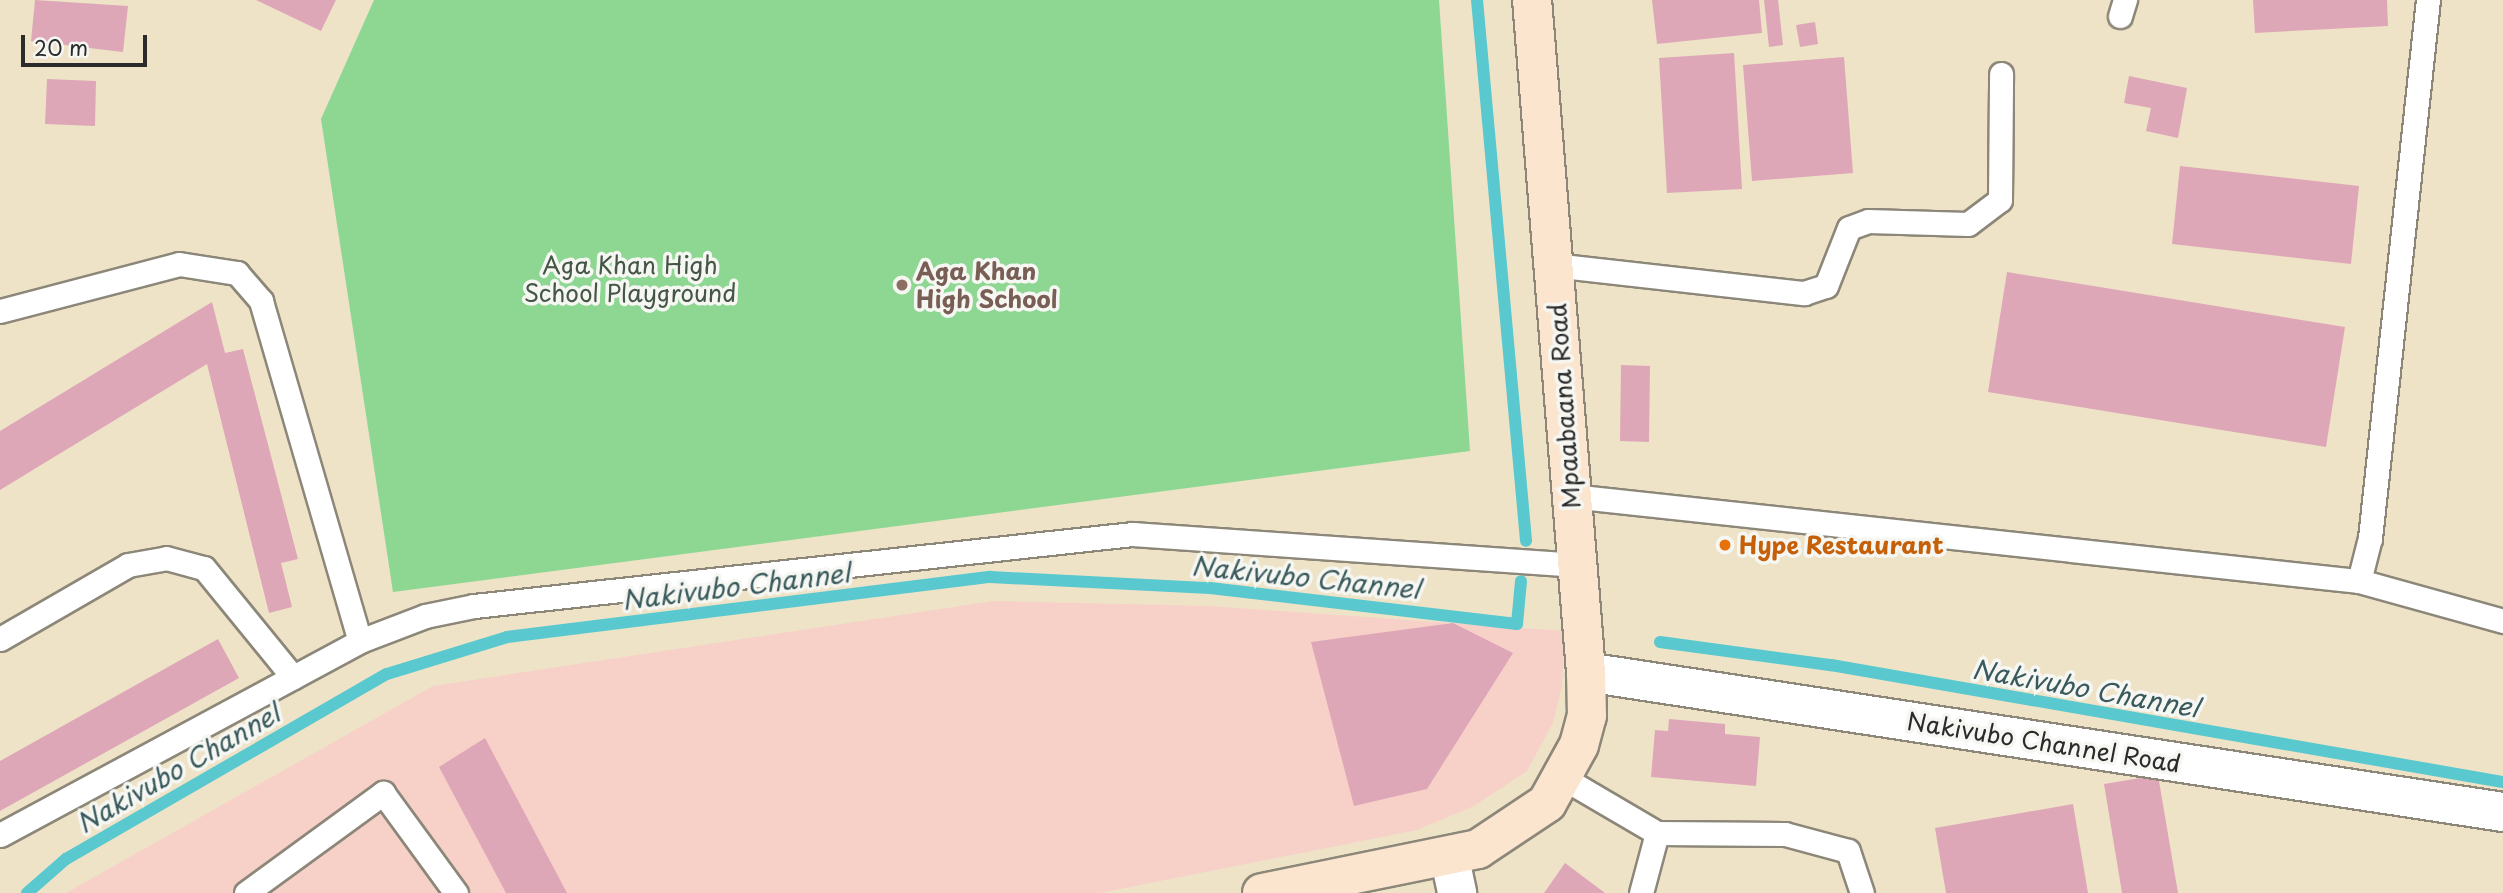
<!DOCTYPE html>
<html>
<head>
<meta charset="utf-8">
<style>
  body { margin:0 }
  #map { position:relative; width:2503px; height:893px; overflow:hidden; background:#eee3c7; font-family:"Playpen Sans",sans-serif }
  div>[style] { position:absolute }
  .built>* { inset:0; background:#f7d1c8 }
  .green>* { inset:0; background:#8dd793 }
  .stream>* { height:12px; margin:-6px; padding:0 6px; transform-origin:6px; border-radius:6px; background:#5ac8cf }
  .building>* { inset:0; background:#dea7b8 }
  .roads { filter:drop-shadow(2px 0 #8c8779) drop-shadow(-2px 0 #8c8779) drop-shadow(0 2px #8c8779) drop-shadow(0 -2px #8c8779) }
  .lane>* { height:23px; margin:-11.5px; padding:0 11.5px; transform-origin:11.5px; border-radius:11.5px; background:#fff }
  .street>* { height:38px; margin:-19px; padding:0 19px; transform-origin:19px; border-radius:19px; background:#fff }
  .secondary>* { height:38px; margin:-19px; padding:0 19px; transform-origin:19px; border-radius:19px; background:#fbe5cf }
  .dots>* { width:19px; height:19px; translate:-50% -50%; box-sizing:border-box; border:4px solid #f6f6f2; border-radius:50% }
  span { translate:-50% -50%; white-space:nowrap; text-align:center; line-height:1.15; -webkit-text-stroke:7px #f6f6f2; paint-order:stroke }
  .park-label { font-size:24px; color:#445645 }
  .education-label { font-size:24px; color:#785e54; font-weight:700 }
  .left { translate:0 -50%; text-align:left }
  .street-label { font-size:24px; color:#2b2b2b }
  .food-label { font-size:24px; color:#c56008; font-weight:700 }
  .water-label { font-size:26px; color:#395a5c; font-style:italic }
  .scale { position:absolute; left:21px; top:35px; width:126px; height:32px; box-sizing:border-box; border:4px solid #2b2b2b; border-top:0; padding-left:9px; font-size:21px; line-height:24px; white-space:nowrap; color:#2b2b2b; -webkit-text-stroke:5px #f6f6f2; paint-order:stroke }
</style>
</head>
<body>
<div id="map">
  <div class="built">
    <div style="clip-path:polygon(993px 601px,1208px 606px,1565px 631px,1562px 686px,1553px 723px,1527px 771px,1474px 806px,1417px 830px,1100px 893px,66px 893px,433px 686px)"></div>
  </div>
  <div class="green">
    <div style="clip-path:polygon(374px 0,1439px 0,1470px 451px,393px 592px,321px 119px)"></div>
  </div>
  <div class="stream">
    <div style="left:1477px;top:0;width:543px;rotate:84.82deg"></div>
    <div style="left:1660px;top:642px;width:173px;rotate:7.7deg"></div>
    <div style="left:1831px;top:665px;width:682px;rotate:9.88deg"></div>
    <div style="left:27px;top:893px;width:52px;rotate:-41.1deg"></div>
    <div style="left:66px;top:859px;width:370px;rotate:-30deg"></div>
    <div style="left:387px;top:674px;width:126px;rotate:-17.1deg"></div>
    <div style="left:507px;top:637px;width:487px;rotate:-7.1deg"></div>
    <div style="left:990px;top:577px;width:220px;rotate:2.9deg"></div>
    <div style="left:1210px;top:588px;width:309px;rotate:6.7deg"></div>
    <div style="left:1517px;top:624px;width:43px;rotate:-84.7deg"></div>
  </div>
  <div class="building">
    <div style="clip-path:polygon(35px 0,128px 6px,123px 52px,31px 41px)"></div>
    <div style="clip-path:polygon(256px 0,336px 0,321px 31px)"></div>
    <div style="clip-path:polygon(1652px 0,1759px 0,1762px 33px,1657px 44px)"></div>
    <div style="clip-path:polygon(1764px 0,1778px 0,1783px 45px,1769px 47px)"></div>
    <div style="clip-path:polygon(2253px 0,2387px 0,2388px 26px,2255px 33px)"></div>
    <div style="clip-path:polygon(1815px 22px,1818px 44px,1800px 47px,1796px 25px)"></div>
    <div style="clip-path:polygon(1734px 53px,1742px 189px,1667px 193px,1659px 58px)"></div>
    <div style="clip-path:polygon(1844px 57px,1853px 173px,1752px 181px,1743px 65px)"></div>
    <div style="clip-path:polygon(2129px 76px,2187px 88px,2178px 138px,2146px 131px,2151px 108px,2124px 103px)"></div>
    <div style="clip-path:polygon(47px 79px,96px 81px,95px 126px,45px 124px)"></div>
    <div style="clip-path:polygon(2180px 166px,2359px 186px,2351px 264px,2172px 244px)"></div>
    <div style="clip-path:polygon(2007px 272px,2345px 327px,2326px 447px,1988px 392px)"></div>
    <div style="clip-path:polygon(212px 302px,225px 353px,243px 349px,298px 559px,281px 563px,292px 607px,269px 613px,207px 364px,0 490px,0 431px)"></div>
    <div style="clip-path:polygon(1621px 365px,1650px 366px,1649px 442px,1620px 441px)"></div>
    <div style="clip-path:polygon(1453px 623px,1513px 653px,1427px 789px,1354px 806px,1311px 642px)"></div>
    <div style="clip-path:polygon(218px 639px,239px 678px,0 811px,0 761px)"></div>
    <div style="clip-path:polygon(1669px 719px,1725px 724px,1725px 734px,1760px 737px,1756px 786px,1651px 777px,1655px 730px,1668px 731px)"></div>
    <div style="clip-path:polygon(485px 738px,567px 893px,506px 893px,439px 767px)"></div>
    <div style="clip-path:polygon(2158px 775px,2178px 893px,2122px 893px,2104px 784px)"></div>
    <div style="clip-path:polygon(2073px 804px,2088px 893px,1946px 893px,1935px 828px)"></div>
    <div style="clip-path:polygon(1565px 863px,1605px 893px,1544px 893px)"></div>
  </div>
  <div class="roads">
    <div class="lane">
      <div style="left:2120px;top:16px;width:17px;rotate:-73deg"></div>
      <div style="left:1553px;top:265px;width:253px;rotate:6.4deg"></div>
      <div style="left:1804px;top:293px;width:23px;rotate:-18deg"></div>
      <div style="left:1826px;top:286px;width:62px;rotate:-68.4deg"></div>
      <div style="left:1849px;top:228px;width:20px;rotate:-20deg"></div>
      <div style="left:1868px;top:221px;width:100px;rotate:1.7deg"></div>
      <div style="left:1968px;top:224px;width:40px;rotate:-37deg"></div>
      <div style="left:2000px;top:200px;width:126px;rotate:-89.5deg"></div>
      <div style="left:0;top:311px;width:185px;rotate:-14.7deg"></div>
      <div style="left:179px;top:264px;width:59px;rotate:8.8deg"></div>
      <div style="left:237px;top:273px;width:37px;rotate:49deg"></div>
      <div style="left:261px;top:301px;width:354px;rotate:73.8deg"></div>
      <div style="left:1571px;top:496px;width:793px;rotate:6.16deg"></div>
      <div style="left:2359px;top:581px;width:44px;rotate:-75.7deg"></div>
      <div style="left:2370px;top:538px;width:541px;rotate:-83.85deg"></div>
      <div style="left:2359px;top:581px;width:149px;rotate:15.5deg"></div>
      <div style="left:0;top:639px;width:148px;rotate:-30deg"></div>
      <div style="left:128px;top:565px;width:39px;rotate:-10deg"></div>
      <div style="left:166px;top:558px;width:39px;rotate:15deg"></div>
      <div style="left:204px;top:568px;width:141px;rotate:50.8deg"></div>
      <div style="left:1565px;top:779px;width:107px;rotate:30.4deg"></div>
      <div style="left:1657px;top:833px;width:128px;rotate:0.4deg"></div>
      <div style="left:1785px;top:834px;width:65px;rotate:15.1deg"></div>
      <div style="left:1848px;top:851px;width:44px;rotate:71.6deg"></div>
      <div style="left:0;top:835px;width:409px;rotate:-28.3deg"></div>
      <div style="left:360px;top:641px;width:70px;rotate:-21deg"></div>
      <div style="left:425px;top:616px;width:50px;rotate:-11.5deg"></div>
      <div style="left:474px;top:606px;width:663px;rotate:-6.24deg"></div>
      <div style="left:1133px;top:534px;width:445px;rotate:4deg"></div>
      <div style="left:246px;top:893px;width:170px;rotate:-36.1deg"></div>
      <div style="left:383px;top:793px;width:124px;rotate:53.9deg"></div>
      <div style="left:1641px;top:893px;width:62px;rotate:-75.1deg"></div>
    </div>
    <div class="street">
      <div style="left:1586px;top:672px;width:928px;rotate:8.68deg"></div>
      <div style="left:1450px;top:859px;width:35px;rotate:78deg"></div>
    </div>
    <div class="secondary">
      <div style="left:1262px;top:893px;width:220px;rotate:-11.5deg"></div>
      <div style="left:1478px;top:849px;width:83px;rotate:-33.7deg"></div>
      <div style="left:1547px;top:803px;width:66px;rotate:-61.1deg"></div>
      <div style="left:1579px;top:745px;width:30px;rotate:-75deg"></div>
      <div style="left:1587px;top:716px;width:44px;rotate:-91.3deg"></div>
      <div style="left:1586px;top:672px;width:674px;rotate:-94.59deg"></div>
    </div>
  </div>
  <div class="dots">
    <div style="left:902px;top:285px;background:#8d6e63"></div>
    <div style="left:1725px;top:545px;background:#e8710a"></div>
  </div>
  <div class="park-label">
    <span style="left:630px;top:279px">Aga Khan High<br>School Playground</span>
  </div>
  <div class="education-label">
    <span class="left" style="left:916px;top:285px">Aga Khan<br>High School</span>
  </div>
  <div class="street-label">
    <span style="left:1564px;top:406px;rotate:-94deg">Mpaabaana Road</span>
    <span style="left:2044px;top:742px;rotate:9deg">Nakivubo Channel Road</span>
  </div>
  <div class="food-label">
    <span class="left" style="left:1739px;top:545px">Hype Restaurant</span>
  </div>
  <div class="water-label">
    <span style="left:1306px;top:577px;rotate:6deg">Nakivubo Channel</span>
    <span style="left:736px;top:586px;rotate:-7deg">Nakivubo Channel</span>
    <span style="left:2086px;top:688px;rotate:10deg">Nakivubo Channel</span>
    <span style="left:178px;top:768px;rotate:-30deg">Nakivubo Channel</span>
  </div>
  <div class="scale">20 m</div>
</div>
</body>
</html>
